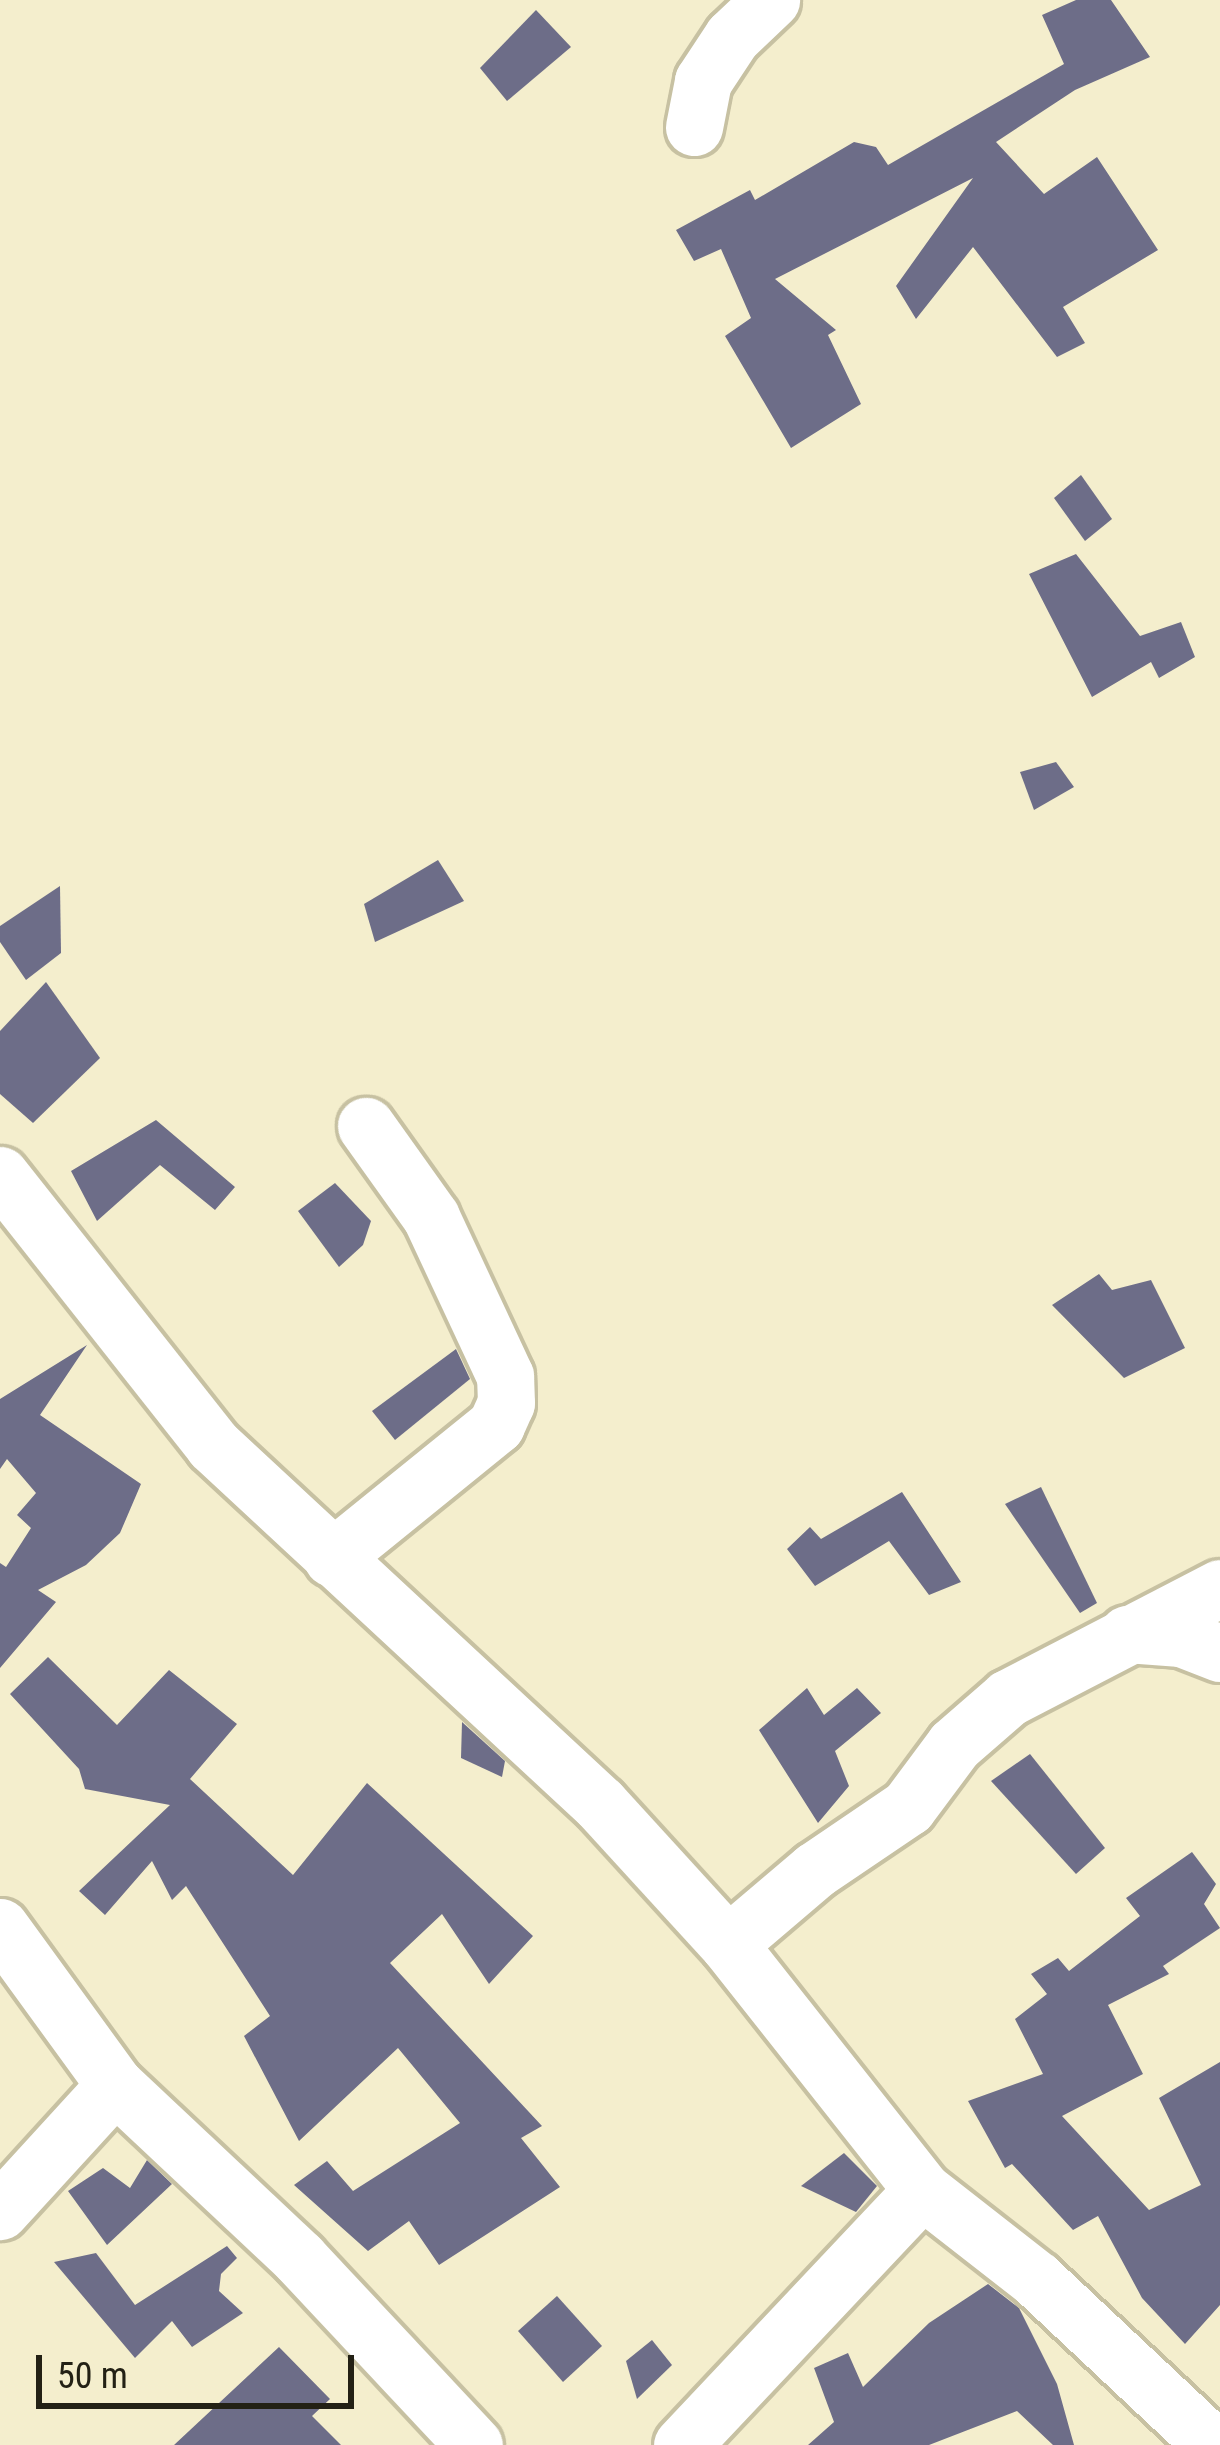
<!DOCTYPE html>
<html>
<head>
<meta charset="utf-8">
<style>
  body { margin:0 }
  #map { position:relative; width:1220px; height:2445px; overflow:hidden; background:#f4eecd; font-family:"Roboto Condensed",sans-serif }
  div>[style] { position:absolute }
  .building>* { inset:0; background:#6d6d88 }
  .roads { filter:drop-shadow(3px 0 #c7c1a2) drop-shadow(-3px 0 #c7c1a2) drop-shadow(0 3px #c7c1a2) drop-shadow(0 -3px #c7c1a2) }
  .minor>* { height:57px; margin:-28.5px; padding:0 28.5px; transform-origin:28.5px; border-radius:28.5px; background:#fff }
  span { translate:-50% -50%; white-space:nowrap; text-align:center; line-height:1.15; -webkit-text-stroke:9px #f4eecd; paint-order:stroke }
  .scale { position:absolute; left:36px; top:2355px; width:318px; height:54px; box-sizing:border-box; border:6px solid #232115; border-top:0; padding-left:15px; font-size:36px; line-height:42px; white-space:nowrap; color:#232115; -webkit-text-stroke:9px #f4eecd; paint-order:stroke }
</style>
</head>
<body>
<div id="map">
  <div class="building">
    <div style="clip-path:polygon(1076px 0,1111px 0,1150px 57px,1075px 90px,996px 142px,1044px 194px,1097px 157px,1158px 250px,1063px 307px,1085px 343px,1057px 357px,973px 247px,916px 319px,896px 286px,973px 178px,775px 279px,836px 330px,828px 335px,861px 404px,791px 448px,725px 336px,751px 318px,721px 249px,694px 261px,676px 230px,750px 190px,755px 200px,854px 142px,876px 147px,888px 165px,1064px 64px,1042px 15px)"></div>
    <div style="clip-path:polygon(536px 10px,571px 47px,507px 101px,480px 68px)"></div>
    <div style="clip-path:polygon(1081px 475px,1112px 519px,1085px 541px,1054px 498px)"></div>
    <div style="clip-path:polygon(1076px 554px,1140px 636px,1181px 622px,1195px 657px,1159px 678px,1151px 662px,1092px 697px,1029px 574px)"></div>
    <div style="clip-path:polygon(1056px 762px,1074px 787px,1034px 810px,1020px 772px)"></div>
    <div style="clip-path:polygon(438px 860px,464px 901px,375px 942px,364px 904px)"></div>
    <div style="clip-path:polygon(60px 886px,61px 953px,26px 980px,0 942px,0 926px)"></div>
    <div style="clip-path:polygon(46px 982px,100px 1058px,33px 1123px,0 1094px,0 1031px)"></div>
    <div style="clip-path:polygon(156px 1120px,235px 1187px,215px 1210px,160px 1165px,97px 1221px,71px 1171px)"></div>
    <div style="clip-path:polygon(335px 1183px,371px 1221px,363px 1245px,339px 1267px,298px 1211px)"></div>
    <div style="clip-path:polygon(1099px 1274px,1112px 1290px,1151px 1280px,1185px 1348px,1124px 1378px,1052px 1305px)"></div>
    <div style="clip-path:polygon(87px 1345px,40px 1415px,141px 1484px,120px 1533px,86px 1565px,38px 1590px,56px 1602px,0 1668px,0 1563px,6px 1567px,31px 1528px,17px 1515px,36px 1493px,7px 1459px,0 1469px,0 1399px)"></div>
    <div style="clip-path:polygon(456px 1349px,470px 1379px,395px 1440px,372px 1411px)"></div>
    <div style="clip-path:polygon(1041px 1487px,1097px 1603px,1080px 1613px,1005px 1504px)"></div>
    <div style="clip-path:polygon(902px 1492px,961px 1582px,929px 1595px,889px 1541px,815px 1586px,787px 1549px,810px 1527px,821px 1539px)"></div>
    <div style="clip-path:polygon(48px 1657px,117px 1725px,169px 1670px,237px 1724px,190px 1779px,293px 1875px,367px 1783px,533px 1936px,489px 1984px,442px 1914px,390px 1963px,542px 2126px,521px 2138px,560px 2187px,439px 2265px,409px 2221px,368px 2251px,294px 2185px,327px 2161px,353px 2191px,460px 2123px,398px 2048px,299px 2141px,244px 2036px,270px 2016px,186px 1886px,172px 1900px,152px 1861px,105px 1915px,79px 1891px,170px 1805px,85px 1789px,79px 1769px,10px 1694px)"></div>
    <div style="clip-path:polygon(807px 1688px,824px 1715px,857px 1688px,881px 1713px,835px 1751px,849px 1786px,818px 1823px,759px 1730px)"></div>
    <div style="clip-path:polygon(462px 1722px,505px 1761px,502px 1777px,461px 1758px)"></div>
    <div style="clip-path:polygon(1030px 1754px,1105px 1848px,1076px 1874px,991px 1781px)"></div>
    <div style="clip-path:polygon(1192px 1852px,1216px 1884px,1204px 1904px,1220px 1928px,1163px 1966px,1169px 1974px,1108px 2005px,1143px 2074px,1062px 2116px,1149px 2210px,1201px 2185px,1159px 2098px,1220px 2062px,1220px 2305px,1185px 2344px,1142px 2298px,1098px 2216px,1073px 2230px,1012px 2164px,1005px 2168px,968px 2101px,1043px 2074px,1015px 2019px,1047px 1994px,1031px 1974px,1058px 1958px,1069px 1971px,1140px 1916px,1126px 1898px)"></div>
    <div style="clip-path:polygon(844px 2153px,877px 2186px,856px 2212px,801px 2186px)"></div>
    <div style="clip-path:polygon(147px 2160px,172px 2184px,107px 2245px,68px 2191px,103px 2168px,130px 2188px)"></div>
    <div style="clip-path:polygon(227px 2246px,237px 2258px,221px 2274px,219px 2291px,243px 2313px,192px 2347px,172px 2321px,135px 2358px,54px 2262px,96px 2253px,135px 2305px)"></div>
    <div style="clip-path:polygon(988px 2284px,1019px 2308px,1057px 2384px,1074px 2445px,1053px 2445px,1017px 2411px,929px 2445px,808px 2445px,834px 2422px,814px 2368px,848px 2353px,863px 2387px,929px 2323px)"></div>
    <div style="clip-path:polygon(557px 2296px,602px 2346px,563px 2382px,518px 2331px)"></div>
    <div style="clip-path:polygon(652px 2340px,672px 2365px,637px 2399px,626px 2361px)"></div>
    <div style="clip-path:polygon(279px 2347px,330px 2399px,312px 2416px,341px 2445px,174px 2445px)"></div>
  </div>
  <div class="roads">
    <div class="minor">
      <div style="left:694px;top:127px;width:47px;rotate:-78.9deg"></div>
      <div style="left:703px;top:81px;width:53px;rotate:-56.6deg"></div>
      <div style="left:732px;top:37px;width:54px;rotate:-43.5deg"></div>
      <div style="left:0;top:1175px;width:344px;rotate:51.7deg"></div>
      <div style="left:213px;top:1445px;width:528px;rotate:42.85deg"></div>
      <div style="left:600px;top:1804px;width:190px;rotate:47.6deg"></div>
      <div style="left:728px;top:1944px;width:313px;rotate:51.7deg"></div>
      <div style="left:922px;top:2190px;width:146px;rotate:38deg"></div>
      <div style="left:1037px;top:2280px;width:241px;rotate:43.2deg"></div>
      <div style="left:332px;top:1558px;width:211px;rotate:-39deg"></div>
      <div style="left:496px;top:1425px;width:24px;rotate:-66deg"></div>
      <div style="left:506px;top:1403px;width:27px;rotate:-92deg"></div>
      <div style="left:505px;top:1376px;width:175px;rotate:-115deg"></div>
      <div style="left:431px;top:1217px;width:112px;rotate:-125.5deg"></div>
      <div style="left:1127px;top:1634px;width:54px;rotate:4.2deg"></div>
      <div style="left:1181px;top:1638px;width:42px;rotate:21deg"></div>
      <div style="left:0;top:1927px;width:195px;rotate:54deg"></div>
      <div style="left:115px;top:2085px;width:171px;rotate:132.4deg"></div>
      <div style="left:728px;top:1944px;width:114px;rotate:-40.4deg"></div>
      <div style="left:815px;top:1870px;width:112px;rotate:-34.1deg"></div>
      <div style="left:908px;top:1807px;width:77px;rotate:-53.4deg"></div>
      <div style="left:954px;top:1745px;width:72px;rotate:-41deg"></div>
      <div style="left:1008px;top:1698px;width:239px;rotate:-27.4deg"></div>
      <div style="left:115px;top:2085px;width:253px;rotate:43.2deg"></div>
      <div style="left:299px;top:2258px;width:256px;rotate:46.9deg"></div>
      <div style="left:682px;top:2445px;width:350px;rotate:-46.7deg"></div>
    </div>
  </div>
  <div class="scale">50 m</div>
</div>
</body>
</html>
